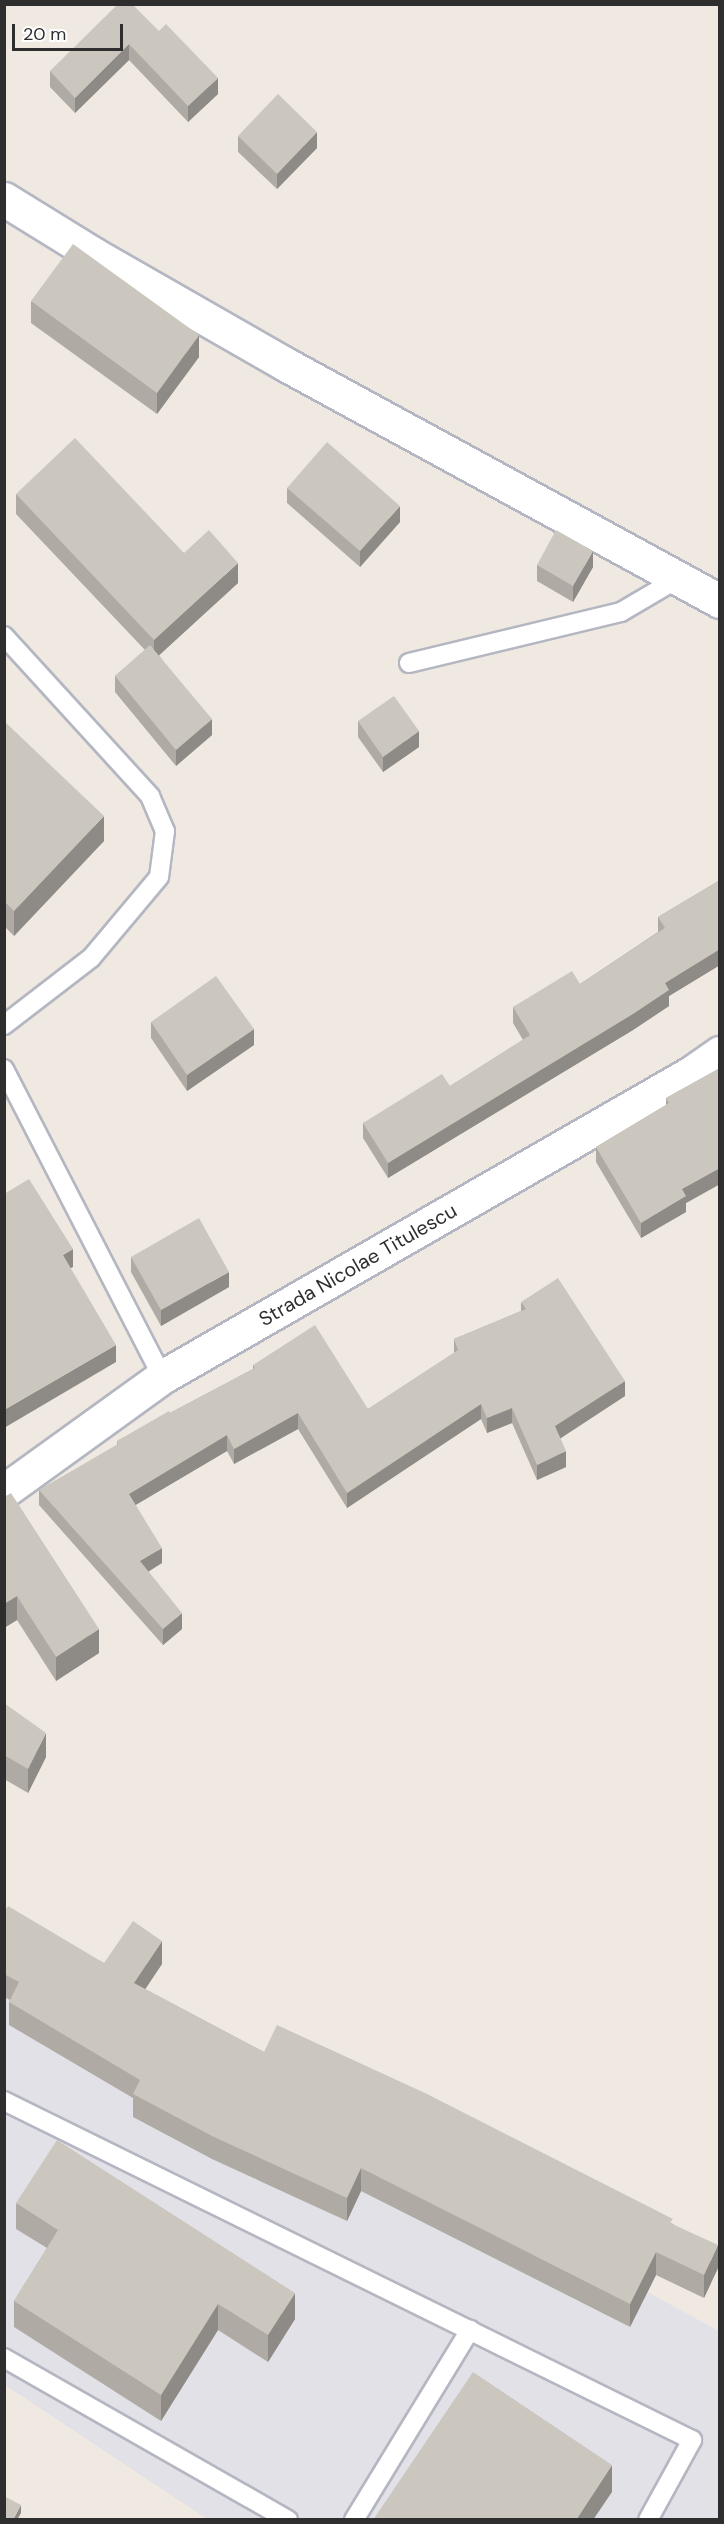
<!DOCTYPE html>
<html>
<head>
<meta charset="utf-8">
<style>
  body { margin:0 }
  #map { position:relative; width:724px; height:2524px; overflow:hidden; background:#efe9e1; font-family:"DM Sans",sans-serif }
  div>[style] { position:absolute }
  .industrial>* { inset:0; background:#e3e1e8 }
  .roads { filter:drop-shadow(2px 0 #b4b7c1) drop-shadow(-2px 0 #b4b7c1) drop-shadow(0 2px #b4b7c1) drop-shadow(0 -2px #b4b7c1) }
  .service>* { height:18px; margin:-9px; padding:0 9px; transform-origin:9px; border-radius:9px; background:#fff }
  .minor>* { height:33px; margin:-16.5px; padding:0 16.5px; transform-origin:16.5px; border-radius:16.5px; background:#fff }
  .tertiary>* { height:33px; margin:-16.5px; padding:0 16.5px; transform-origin:16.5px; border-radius:16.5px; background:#fff }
  .wall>* { inset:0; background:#afaba4 }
  .shaded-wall>* { inset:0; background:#8e8b86 }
  .building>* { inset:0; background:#cbc7bf }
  span { translate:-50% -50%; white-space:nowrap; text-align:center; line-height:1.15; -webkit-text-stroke:4.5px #fff; paint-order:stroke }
  .street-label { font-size:20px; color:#2e2e2e }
  .frame { position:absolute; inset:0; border:6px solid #2e2e2e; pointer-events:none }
  .scale { position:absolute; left:12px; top:24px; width:111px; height:27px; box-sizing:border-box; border:3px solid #2e2e2e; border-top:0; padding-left:8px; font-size:18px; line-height:21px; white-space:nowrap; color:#2e2e2e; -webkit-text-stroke:4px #fff; paint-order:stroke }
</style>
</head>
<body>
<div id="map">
  <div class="industrial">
    <div style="clip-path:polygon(4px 1942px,719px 2331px,719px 2519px,207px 2519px,5px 2385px)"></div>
  </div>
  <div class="roads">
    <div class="service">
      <div style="left:4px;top:636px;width:217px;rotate:47.6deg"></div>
      <div style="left:150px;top:796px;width:38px;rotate:67deg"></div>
      <div style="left:165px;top:831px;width:46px;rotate:97.4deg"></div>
      <div style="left:159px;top:877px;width:106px;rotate:130deg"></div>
      <div style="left:91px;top:958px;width:110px;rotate:142.4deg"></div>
      <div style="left:409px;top:663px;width:218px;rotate:-13.5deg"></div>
      <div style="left:621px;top:612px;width:67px;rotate:-30.4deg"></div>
      <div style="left:4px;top:1069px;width:346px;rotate:62.8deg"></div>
      <div style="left:4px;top:2101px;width:767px;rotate:26.23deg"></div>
      <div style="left:692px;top:2440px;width:91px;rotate:118.8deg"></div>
      <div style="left:4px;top:2358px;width:327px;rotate:29.7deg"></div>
      <div style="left:354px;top:2520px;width:223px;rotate:-58.6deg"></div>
    </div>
    <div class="minor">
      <div style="left:4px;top:199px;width:105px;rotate:31.7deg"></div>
      <div style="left:93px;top:254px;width:221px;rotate:29.8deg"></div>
      <div style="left:285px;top:364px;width:495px;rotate:28.6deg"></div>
    </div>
    <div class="tertiary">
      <div style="left:4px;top:1491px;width:195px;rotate:-35.8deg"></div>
      <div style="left:162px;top:1377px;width:610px;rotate:-29.88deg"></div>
      <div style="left:691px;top:1073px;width:35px;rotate:-35deg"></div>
    </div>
  </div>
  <div class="wall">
    <div style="clip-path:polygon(159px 31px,218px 94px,188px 122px,129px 60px,75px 113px,50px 87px,50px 71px)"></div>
    <div style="clip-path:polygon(238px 136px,317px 148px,277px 189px,238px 152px)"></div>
    <div style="clip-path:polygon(31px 301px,199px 357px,157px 414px,31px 323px)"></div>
    <div style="clip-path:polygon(287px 488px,400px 522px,360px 567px,287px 503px)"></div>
    <div style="clip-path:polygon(16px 494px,184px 553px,238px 583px,159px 655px,212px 735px,176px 766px,115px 692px,115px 676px,145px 650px,16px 514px)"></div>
    <div style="clip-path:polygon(537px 565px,593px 567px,573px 602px,537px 581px)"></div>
    <div style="clip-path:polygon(4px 721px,104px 841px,14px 936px,4px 926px)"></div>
    <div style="clip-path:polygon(358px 721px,419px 747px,383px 772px,358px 737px)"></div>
    <div style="clip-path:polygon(720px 880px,720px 965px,669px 996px,669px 1006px,633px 1030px,388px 1178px,363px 1138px,363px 1123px,450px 1086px,523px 1040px,513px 1023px,513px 1007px,580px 984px,658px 932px,658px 917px)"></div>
    <div style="clip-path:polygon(151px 1022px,254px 1045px,187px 1091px,151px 1038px)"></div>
    <div style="clip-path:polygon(720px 1068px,720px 1184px,686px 1203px,686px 1212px,641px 1238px,596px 1162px,596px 1147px,666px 1105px,666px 1098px)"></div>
    <div style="clip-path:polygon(131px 1257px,229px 1287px,161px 1326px,131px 1272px)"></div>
    <div style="clip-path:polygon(521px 1302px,625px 1396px,560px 1438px,566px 1467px,537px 1480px,512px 1423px,487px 1433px,481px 1419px,347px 1508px,298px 1429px,234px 1464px,227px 1451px,135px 1505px,162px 1563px,148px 1571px,182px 1629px,163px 1645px,39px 1505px,39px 1490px,117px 1446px,117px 1441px,253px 1369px,253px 1365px,368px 1409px,454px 1353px,454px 1339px,521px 1311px)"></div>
    <div style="clip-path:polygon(4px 1497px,99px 1653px,56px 1681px,17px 1620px,4px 1628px)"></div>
    <div style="clip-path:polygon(4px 1703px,46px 1757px,28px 1793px,4px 1779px)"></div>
    <div style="clip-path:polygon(4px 1912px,104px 1963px,162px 1964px,145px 1989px,264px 2052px,673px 2224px,718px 2268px,704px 2298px,656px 2275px,630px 2327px,361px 2191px,347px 2221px,212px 2159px,133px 2117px,133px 2098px,9px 2025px,9px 2002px,10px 2000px,4px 1997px)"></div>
    <div style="clip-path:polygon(16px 2203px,295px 2319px,268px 2362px,218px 2330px,161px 2421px,14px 2327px,14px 2301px,47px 2248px,16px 2229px)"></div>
  </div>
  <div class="shaded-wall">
    <div style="clip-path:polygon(129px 44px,129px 60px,75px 113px,75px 98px)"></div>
    <div style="clip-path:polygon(218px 78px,218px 94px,188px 122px,188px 106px)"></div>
    <div style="clip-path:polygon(317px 132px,317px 148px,277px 189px,277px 174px)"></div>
    <div style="clip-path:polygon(199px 335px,199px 357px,157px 414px,157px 393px)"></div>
    <div style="clip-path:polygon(400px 506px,400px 522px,360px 567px,360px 551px)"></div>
    <div style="clip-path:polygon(593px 551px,593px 567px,573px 602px,573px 586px)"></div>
    <div style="clip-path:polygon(238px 563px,238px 583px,154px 660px,154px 640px)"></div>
    <div style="clip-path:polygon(212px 719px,212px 735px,176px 766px,176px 750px)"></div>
    <div style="clip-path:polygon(419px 731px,419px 747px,383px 772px,383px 757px)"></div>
    <div style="clip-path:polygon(104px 816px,104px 841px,14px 936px,14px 911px)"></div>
    <div style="clip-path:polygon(720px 949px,720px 965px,669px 996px,669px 1006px,633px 1030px,388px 1178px,388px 1163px,665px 983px)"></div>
    <div style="clip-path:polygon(254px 1029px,254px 1045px,187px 1091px,187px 1075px)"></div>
    <div style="clip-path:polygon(720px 1168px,720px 1184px,686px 1203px,686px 1212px,641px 1238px,641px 1223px,682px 1189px)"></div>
    <div style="clip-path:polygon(73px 1249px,73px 1267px,63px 1272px,63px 1255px)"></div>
    <div style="clip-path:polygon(229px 1272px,229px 1287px,161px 1326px,161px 1310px)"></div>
    <div style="clip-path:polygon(116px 1345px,116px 1362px,4px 1428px,4px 1410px)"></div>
    <div style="clip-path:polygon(625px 1381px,625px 1396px,555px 1442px,555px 1426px)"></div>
    <div style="clip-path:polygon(481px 1404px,481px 1419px,347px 1508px,347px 1493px)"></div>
    <div style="clip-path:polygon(512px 1408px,512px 1423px,487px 1433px,487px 1418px)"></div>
    <div style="clip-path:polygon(298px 1413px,298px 1429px,234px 1464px,234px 1449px)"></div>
    <div style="clip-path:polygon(227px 1435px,227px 1451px,129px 1509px,129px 1494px)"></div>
    <div style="clip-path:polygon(566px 1451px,566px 1467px,537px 1480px,537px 1465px)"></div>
    <div style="clip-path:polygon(162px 1548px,162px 1563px,140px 1577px,140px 1561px)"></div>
    <div style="clip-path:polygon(17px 1596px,17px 1620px,4px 1628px,4px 1604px)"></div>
    <div style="clip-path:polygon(182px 1613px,182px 1629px,163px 1645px,163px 1629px)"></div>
    <div style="clip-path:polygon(99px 1629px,99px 1653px,56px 1681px,56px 1657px)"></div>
    <div style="clip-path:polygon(46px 1733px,46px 1757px,28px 1793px,28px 1769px)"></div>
    <div style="clip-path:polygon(162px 1941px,162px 1964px,134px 2006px,134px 1983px)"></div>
    <div style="clip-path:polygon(361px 2168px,361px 2191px,347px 2221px,347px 2198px)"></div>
    <div style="clip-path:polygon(718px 2245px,718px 2268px,704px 2298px,704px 2275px)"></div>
    <div style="clip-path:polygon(656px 2252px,656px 2275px,630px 2327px,630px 2304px)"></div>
    <div style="clip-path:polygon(295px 2293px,295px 2319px,268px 2362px,268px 2335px)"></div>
    <div style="clip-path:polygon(218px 2304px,218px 2330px,161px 2421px,161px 2395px)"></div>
    <div style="clip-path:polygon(612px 2465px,612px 2492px,593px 2520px,576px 2520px)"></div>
    <div style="clip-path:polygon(21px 2505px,21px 2513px,17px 2520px,13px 2520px)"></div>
  </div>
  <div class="building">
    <div style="clip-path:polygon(118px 4px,132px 4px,159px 31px,166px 24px,218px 78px,188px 106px,129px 44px,75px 98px,50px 71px)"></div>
    <div style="clip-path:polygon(278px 94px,317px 132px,277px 174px,238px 136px)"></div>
    <div style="clip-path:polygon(73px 244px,199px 335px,157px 393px,31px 301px)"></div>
    <div style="clip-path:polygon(75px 438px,184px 553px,209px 530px,238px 563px,154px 640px,16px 494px)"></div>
    <div style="clip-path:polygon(327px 442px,400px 506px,360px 551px,287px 488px)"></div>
    <div style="clip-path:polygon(556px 530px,593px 551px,573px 586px,537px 565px)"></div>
    <div style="clip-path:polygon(150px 645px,212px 719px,176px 750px,115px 676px)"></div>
    <div style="clip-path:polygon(394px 696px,419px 731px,383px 757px,358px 721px)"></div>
    <div style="clip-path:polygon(4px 721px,104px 816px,14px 911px,4px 901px)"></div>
    <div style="clip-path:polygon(720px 880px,720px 949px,665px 983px,669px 990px,633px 1014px,388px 1163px,363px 1123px,442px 1074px,450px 1086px,530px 1035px,513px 1007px,572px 971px,580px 984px,665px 928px,658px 917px)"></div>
    <div style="clip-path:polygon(216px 976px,254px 1029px,187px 1075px,151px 1022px)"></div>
    <div style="clip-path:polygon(720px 1068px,720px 1168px,682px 1189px,686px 1196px,641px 1223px,596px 1147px,669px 1103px,666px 1098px)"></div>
    <div style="clip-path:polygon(29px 1179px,73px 1249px,63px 1255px,116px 1345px,4px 1410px,4px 1194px)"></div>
    <div style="clip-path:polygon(199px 1218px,229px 1272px,161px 1310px,131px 1257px)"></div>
    <div style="clip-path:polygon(558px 1278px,625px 1381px,555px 1426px,566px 1451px,537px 1465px,512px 1408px,487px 1418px,481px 1404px,347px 1493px,298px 1413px,234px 1449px,227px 1435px,129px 1494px,162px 1548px,140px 1561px,182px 1613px,163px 1629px,39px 1490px,118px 1444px,117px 1441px,169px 1411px,170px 1413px,255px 1368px,253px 1365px,315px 1325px,368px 1409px,458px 1350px,454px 1339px,526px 1309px,521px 1302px)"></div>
    <div style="clip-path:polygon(11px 1493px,99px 1629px,56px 1657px,17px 1596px,4px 1604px,4px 1497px)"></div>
    <div style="clip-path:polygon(4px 1703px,46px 1733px,28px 1769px,4px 1755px)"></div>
    <div style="clip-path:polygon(8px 1906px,104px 1963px,133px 1921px,162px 1941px,134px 1983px,264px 2052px,277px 2025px,427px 2094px,673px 2219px,670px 2223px,718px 2245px,704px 2275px,656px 2252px,630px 2304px,361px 2168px,347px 2198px,212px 2136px,133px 2094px,140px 2080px,9px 2002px,19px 1982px,4px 1974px,4px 1912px)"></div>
    <div style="clip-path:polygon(57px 2140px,295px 2293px,268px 2335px,218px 2304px,161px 2395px,14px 2301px,58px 2230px,16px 2203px)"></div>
    <div style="clip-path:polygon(473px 2372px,612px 2465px,576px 2520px,373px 2520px)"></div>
    <div style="clip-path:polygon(4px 2496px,21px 2505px,13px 2520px,4px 2520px)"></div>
  </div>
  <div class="street-label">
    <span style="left:358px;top:1265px;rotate:-30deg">Strada Nicolae Titulescu</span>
  </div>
  <div class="frame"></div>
  <div class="scale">20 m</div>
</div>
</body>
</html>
